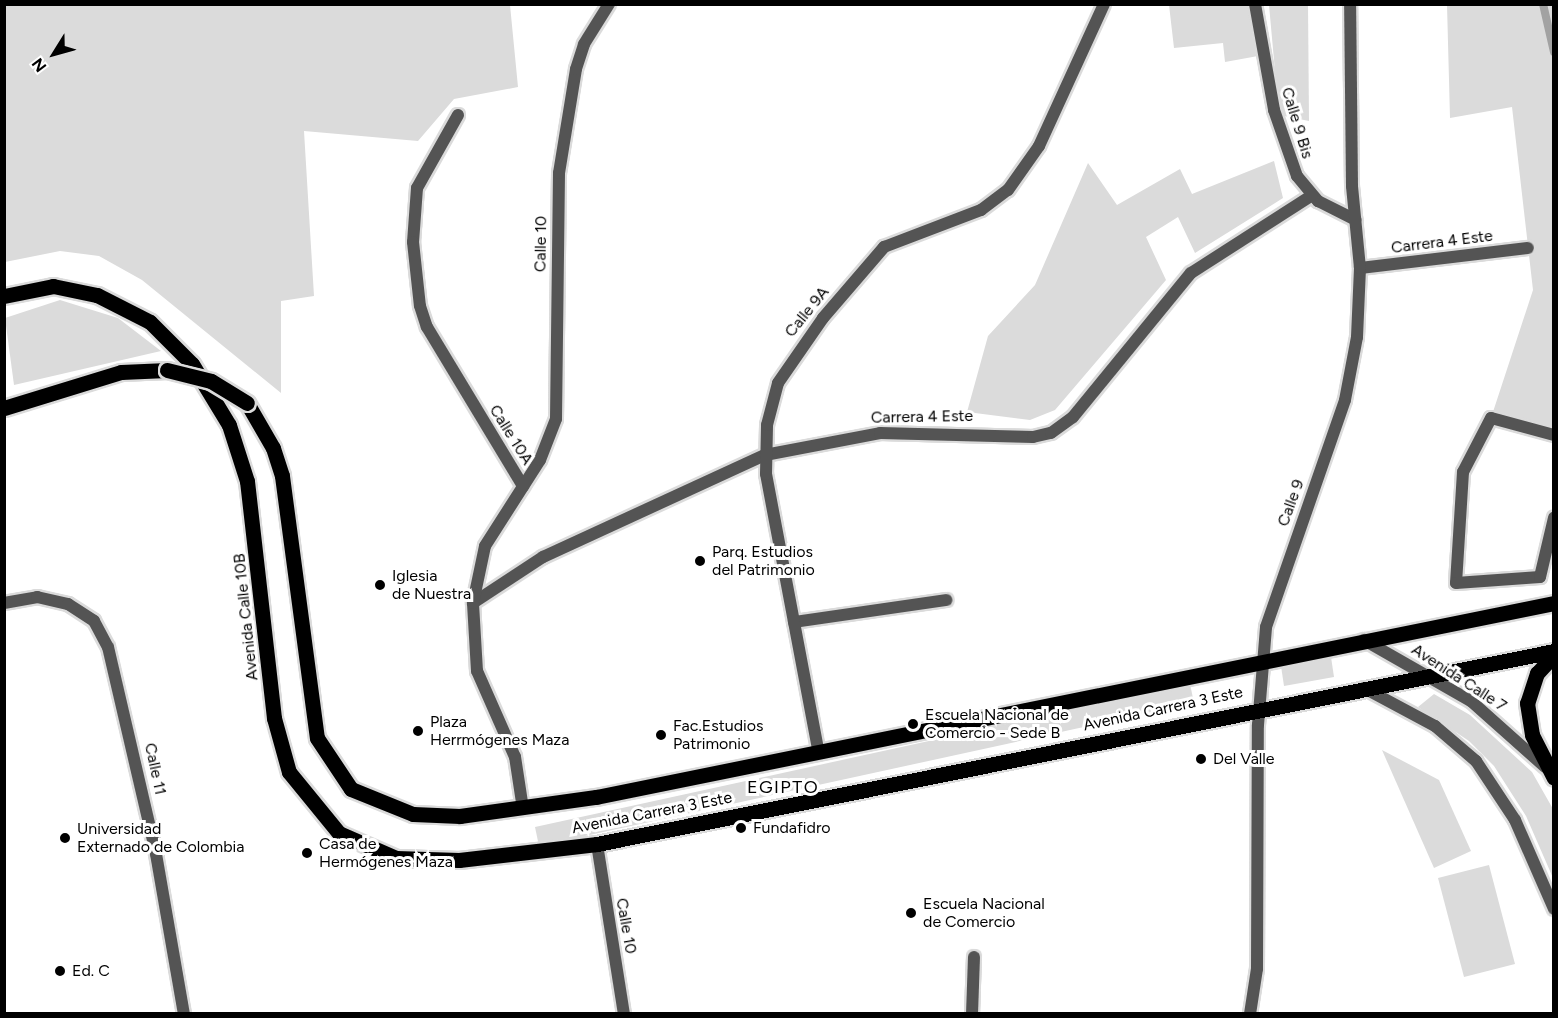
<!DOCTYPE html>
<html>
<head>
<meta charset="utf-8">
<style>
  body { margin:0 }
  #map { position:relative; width:1558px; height:1018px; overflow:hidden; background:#fff; font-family:Figtree,sans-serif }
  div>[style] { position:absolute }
  .green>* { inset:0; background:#dbdbdb }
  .stream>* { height:8px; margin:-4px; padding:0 4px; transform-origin:4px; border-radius:4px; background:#a2a2a2 }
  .roads { filter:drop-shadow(2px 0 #dbdbdb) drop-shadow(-2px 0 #dbdbdb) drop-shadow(0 2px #dbdbdb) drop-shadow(0 -2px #dbdbdb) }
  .service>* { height:12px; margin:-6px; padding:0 6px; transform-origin:6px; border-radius:6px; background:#545454 }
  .pedestrian>* { height:12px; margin:-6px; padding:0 6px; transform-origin:6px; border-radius:6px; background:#545454 }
  .minor>* { height:12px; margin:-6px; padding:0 6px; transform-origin:6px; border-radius:6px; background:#545454 }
  .tertiary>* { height:12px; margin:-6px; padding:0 6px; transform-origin:6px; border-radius:6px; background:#545454 }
  .primary>* { height:15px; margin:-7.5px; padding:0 7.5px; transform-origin:7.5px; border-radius:7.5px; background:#000 }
  .bridges { filter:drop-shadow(2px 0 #dbdbdb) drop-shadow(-2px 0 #dbdbdb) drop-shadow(0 2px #dbdbdb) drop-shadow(0 -2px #dbdbdb) }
  .primary-bridge>* { height:15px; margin:-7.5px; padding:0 7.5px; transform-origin:7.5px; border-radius:7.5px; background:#000 }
  .dots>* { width:16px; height:16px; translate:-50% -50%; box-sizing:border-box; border:3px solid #fff; border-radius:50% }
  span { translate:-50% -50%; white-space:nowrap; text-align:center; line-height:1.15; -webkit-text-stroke:6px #fff; paint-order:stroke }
  .street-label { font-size:16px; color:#000 }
  .poi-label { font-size:16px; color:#000 }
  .left { translate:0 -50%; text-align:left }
  .neighbourhood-label { font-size:18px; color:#000; letter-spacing:1.5px }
  .frame { position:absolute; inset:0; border:6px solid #000; pointer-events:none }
  .north { position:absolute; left:24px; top:24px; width:60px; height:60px; -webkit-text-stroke:4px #fff; paint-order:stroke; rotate:233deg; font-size:16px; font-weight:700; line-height:24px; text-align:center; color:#000 }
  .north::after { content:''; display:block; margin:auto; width:21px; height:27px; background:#000; clip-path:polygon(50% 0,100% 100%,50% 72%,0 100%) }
</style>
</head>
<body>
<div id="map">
  <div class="green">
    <div style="clip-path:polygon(4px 5px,510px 5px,518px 87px,454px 99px,418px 141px,304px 131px,314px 296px,281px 301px,281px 393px,142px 280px,99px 256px,60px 251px,5px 262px)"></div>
    <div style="clip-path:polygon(1169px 5px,1253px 5px,1258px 56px,1225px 62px,1223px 43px,1174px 48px)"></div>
    <div style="clip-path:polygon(1269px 5px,1308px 5px,1309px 121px,1279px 115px)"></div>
    <div style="clip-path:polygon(1447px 5px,1553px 5px,1553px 435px,1491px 418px,1533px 290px,1512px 107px,1450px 118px)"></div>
    <div style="clip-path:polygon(1274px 161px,1283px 198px,1195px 253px,1178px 217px,1146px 237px,1166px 280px,1055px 410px,1030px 420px,967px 412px,988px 336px,1035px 285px,1088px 163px,1117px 205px,1180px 169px,1192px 194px)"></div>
    <div style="clip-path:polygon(60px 300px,118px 318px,161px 351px,14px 385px,5px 318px)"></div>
    <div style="clip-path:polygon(1331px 657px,1334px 677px,1284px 686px,1281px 666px)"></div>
    <div style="clip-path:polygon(1190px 684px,1194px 703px,539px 846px,535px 827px)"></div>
    <div style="clip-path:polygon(1434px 694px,1470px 715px,1532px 772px,1553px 809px,1553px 878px,1526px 816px,1494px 766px,1469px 741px,1418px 707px)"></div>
    <div style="clip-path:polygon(1382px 750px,1439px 780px,1471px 851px,1434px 868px)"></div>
    <div style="clip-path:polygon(1489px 865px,1515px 964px,1464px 977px,1438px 878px)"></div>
  </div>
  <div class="stream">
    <div style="left:1543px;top:4px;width:49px;rotate:77.1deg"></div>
  </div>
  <div class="roads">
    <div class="service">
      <div style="left:458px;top:115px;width:84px;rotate:119.3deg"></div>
      <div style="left:417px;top:188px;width:54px;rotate:94.2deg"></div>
      <div style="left:413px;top:242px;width:64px;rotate:83.8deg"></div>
      <div style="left:420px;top:306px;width:22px;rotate:72deg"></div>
      <div style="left:427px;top:327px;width:186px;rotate:58.9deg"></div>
      <div style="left:794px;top:622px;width:154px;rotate:-8.2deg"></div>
    </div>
    <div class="pedestrian">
      <div style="left:1554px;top:435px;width:65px;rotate:-164.9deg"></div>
      <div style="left:1491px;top:418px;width:61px;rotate:117.4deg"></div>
      <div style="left:1463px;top:472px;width:111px;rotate:93.6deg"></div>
      <div style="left:1456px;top:583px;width:84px;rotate:-4.1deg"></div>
      <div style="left:1540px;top:577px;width:61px;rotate:-76.7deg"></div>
    </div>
    <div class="minor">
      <div style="left:1255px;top:4px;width:108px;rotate:79.8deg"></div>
      <div style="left:1274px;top:110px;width:70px;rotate:70.8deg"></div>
      <div style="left:1297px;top:176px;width:33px;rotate:50deg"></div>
      <div style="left:1318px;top:201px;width:42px;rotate:26.6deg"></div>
      <div style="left:1360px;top:268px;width:169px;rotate:-6.8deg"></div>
      <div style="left:4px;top:603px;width:34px;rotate:-10deg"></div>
      <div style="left:37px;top:597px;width:32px;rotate:13deg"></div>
      <div style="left:68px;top:604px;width:31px;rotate:33deg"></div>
      <div style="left:94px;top:621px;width:30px;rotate:62deg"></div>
      <div style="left:108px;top:647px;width:212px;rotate:76.9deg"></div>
      <div style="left:156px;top:854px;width:162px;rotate:80.1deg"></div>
      <div style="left:473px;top:603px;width:84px;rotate:-33.3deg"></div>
      <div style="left:543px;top:557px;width:244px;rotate:-24.7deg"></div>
      <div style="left:765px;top:455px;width:117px;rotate:-10.8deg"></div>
      <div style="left:880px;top:433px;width:153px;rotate:1.5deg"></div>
      <div style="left:1033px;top:437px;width:18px;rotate:-13deg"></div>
      <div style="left:1051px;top:433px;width:27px;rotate:-36deg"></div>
      <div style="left:1073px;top:417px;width:186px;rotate:-50.7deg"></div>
      <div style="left:1191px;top:273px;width:143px;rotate:-32.7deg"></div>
      <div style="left:818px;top:749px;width:280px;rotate:-100.7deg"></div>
      <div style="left:766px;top:474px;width:49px;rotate:-88.8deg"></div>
      <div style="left:767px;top:425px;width:43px;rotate:-75.3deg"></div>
      <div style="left:778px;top:383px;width:79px;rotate:-55.3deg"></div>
      <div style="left:823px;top:318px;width:94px;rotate:-49.3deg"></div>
      <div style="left:884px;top:247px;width:104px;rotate:-20.9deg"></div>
      <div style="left:981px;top:210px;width:34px;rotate:-37deg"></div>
      <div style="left:1008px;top:190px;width:54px;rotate:-54.8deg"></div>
      <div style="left:1039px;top:146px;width:156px;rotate:-65.4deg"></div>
      <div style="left:523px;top:809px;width:53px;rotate:-98.7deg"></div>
      <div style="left:515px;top:757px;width:94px;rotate:-113.8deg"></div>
      <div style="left:477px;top:671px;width:68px;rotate:-93.4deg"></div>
      <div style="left:473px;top:603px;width:58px;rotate:-78.1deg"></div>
      <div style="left:485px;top:546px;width:102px;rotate:-57.4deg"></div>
      <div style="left:540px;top:460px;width:44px;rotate:-68.7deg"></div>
      <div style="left:556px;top:419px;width:246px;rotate:-89.3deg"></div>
      <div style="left:559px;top:173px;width:105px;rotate:-80.7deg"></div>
      <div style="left:576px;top:69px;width:26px;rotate:-72deg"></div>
      <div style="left:584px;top:44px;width:47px;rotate:-58deg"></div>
      <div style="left:597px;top:844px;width:172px;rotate:81deg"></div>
      <div style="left:972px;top:1014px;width:57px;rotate:-88deg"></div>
      <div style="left:1250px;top:1014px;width:46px;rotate:-81.2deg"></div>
      <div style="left:1257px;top:969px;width:244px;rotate:-89.8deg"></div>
      <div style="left:1258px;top:725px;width:98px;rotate:-85.3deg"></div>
      <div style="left:1266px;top:627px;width:240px;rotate:-70.8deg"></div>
      <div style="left:1345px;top:400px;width:64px;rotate:-79.2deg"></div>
      <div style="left:1357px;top:337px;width:69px;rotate:-87.5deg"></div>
      <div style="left:1360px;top:268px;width:82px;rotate:-95.6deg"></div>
      <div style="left:1352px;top:186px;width:182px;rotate:-90.6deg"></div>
    </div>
    <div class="tertiary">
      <div style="left:1364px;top:640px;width:123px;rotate:29.7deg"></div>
      <div style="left:1471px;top:701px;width:99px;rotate:41.7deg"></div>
      <div style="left:1364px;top:688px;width:81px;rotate:28.2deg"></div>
      <div style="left:1435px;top:726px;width:54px;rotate:40.5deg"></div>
      <div style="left:1476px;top:761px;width:71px;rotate:56.5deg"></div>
      <div style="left:1515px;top:820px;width:97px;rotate:66.3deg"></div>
    </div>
    <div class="primary">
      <div style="left:4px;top:296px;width:50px;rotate:-11.5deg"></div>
      <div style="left:53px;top:286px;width:45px;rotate:11.6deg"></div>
      <div style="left:97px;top:295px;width:59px;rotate:27deg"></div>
      <div style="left:150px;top:322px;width:59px;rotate:45deg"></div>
      <div style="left:192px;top:364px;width:71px;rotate:58.8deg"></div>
      <div style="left:229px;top:425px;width:59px;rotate:72.2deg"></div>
      <div style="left:247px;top:481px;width:239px;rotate:83.5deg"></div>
      <div style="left:274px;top:718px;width:56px;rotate:74.5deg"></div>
      <div style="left:289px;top:772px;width:79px;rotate:50.7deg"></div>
      <div style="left:339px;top:833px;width:62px;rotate:23.7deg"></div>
      <div style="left:396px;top:858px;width:63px;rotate:1.8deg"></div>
      <div style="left:459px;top:860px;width:139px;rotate:-6.6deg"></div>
      <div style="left:597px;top:844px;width:976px;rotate:-11.4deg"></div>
      <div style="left:247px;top:403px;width:52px;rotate:60deg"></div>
      <div style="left:273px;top:448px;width:29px;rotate:72deg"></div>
      <div style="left:282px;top:476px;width:264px;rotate:82.4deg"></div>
      <div style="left:317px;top:738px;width:61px;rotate:56.3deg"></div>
      <div style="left:351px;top:789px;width:67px;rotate:22deg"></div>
      <div style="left:413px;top:814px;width:47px;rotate:2.4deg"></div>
      <div style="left:460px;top:816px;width:137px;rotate:-8deg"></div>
      <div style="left:596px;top:797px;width:977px;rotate:-11.45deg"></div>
      <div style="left:4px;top:408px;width:122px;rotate:-17.1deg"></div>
      <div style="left:121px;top:372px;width:46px;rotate:-2.5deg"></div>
      <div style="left:1554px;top:655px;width:25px;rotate:133deg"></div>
      <div style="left:1537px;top:673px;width:32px;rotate:108deg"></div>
      <div style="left:1527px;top:703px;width:32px;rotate:81deg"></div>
      <div style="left:1532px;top:735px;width:48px;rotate:62.9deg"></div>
    </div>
  </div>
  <div class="bridges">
    <div class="primary-bridge">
      <div style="left:167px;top:370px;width:45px;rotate:14deg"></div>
      <div style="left:211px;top:381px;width:42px;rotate:31.4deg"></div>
    </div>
  </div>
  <div class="dots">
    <div style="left:700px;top:561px;background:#000"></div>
    <div style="left:380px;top:585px;background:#000"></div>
    <div style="left:913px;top:724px;background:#000"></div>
    <div style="left:418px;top:731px;background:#000"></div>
    <div style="left:661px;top:735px;background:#000"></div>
    <div style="left:1201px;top:759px;background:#000"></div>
    <div style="left:741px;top:828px;background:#000"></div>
    <div style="left:65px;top:838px;background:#000"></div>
    <div style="left:307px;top:853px;background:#000"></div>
    <div style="left:911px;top:913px;background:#000"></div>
    <div style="left:60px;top:971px;background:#000"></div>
  </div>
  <div class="street-label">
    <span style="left:1297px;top:123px;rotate:73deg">Calle 9 Bis</span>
    <span style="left:1442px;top:242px;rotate:-7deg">Carrera 4 Este</span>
    <span style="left:541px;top:244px;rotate:-89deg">Calle 10</span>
    <span style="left:807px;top:312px;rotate:-51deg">Calle 9A</span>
    <span style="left:922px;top:417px;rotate:-1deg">Carrera 4 Este</span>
    <span style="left:511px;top:435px;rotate:58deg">Calle 10A</span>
    <span style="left:1291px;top:503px;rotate:-70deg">Calle 9</span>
    <span style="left:246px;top:617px;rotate:-96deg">Avenida Calle 10B</span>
    <span style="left:1459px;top:678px;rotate:33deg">Avenida Calle 7</span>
    <span style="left:1163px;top:709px;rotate:-12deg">Avenida Carrera 3 Este</span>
    <span style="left:155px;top:769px;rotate:78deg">Calle 11</span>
    <span style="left:652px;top:813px;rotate:-11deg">Avenida Carrera 3 Este</span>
    <span style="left:626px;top:926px;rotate:80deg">Calle 10</span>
  </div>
  <div class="poi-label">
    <span class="left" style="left:712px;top:561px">Parq. Estudios<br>del Patrimonio</span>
    <span class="left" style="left:392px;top:585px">Iglesia<br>de Nuestra</span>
    <span class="left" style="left:925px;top:724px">Escuela Nacional de<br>Comercio - Sede B</span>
    <span class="left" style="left:430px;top:731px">Plaza<br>Herrmógenes Maza</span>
    <span class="left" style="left:673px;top:735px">Fac.Estudios<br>Patrimonio</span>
    <span class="left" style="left:1213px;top:759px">Del Valle</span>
    <span class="left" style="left:753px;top:828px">Fundafidro</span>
    <span class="left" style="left:77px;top:838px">Universidad<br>Externado de Colombia</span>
    <span class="left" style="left:319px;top:853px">Casa de<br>Hermógenes Maza</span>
    <span class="left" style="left:923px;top:913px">Escuela Nacional<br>de Comercio</span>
    <span class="left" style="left:72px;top:971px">Ed. C</span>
  </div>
  <div class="neighbourhood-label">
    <span style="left:783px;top:787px">EGIPTO</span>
  </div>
  <div class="frame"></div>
  <div class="north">N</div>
</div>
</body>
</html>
